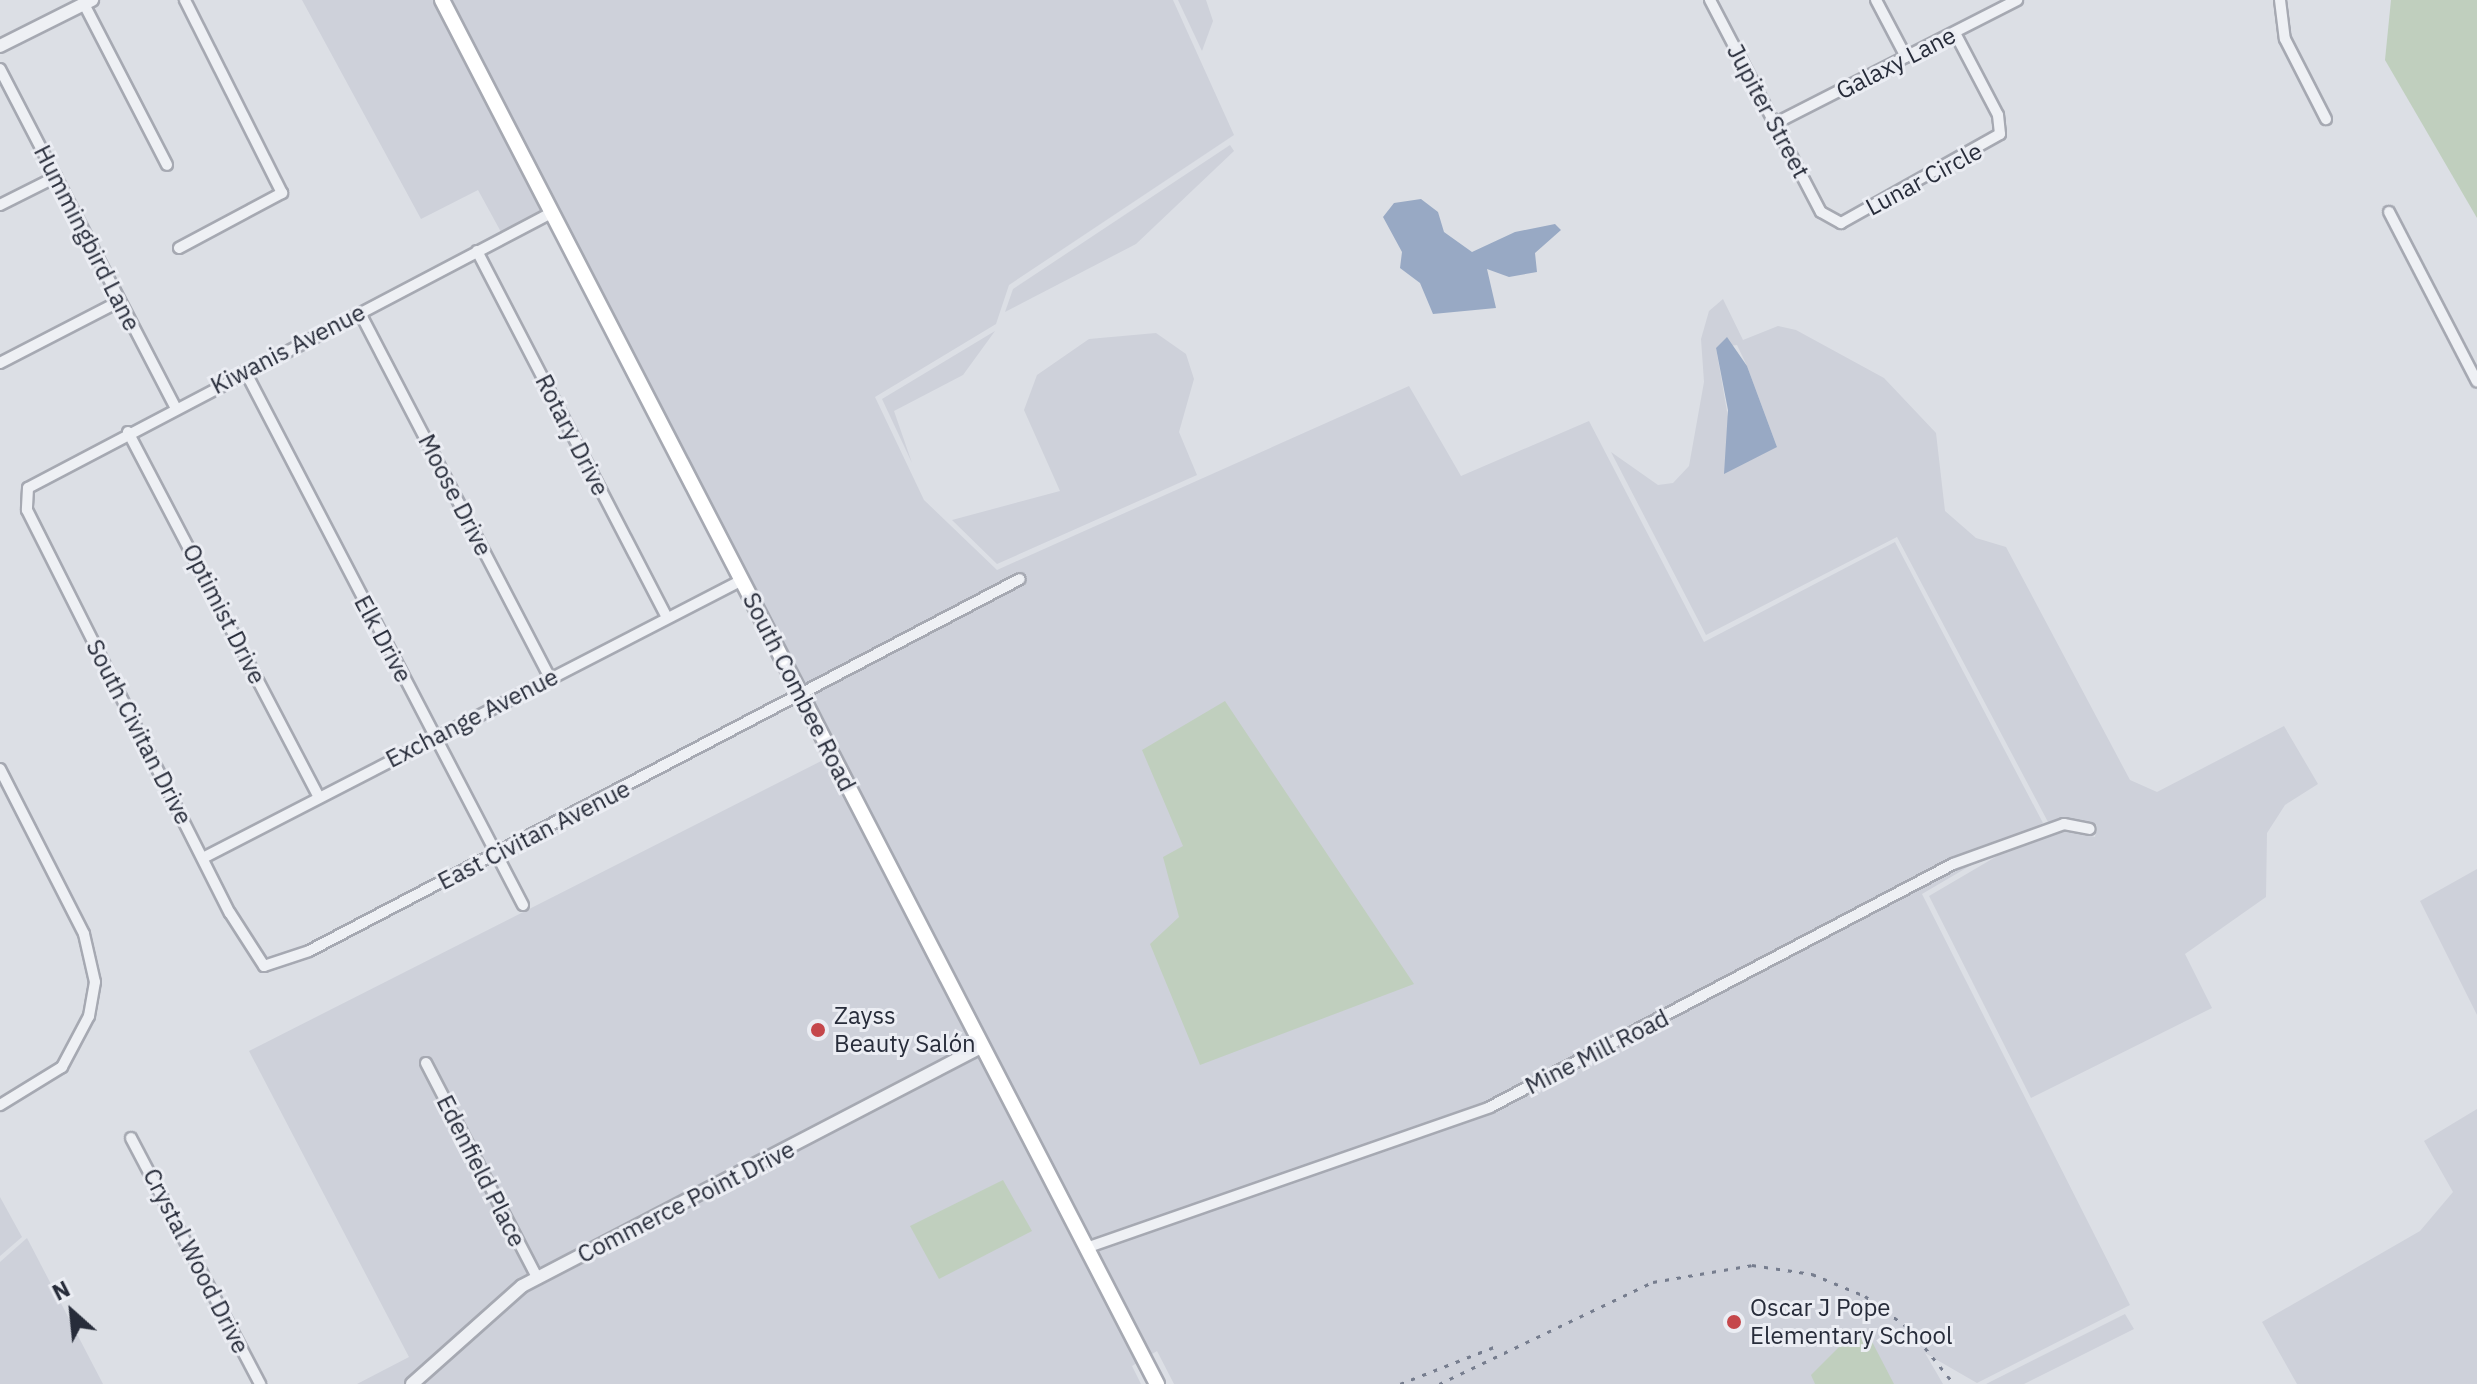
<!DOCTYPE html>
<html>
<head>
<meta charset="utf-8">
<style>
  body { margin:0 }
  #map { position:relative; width:2477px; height:1384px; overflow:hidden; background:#dcdfe5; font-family:"IBM Plex Sans",sans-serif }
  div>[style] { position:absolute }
  .built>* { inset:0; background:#ced1da }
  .green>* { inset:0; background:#c0cfbe }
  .water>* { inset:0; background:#98a9c4 }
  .roads { filter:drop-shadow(2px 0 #a6a9b2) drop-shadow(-2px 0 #a6a9b2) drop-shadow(0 2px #a6a9b2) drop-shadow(0 -2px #a6a9b2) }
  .minor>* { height:10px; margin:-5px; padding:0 5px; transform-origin:5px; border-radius:5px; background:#eef0f4 }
  .tertiary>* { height:12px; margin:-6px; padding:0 6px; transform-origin:6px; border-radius:6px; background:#eef0f4 }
  .secondary>* { height:14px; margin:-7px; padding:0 7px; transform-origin:7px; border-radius:7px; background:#fff }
  .rail>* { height:3px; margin-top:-1.5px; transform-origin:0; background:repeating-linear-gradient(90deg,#767d8e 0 4px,transparent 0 12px) }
  .dots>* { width:22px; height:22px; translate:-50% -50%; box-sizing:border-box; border:4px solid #ebedf3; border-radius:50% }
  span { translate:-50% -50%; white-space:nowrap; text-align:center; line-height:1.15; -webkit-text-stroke:6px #ebedf3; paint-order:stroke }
  .street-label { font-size:24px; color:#272c3a }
  .poi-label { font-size:24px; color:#272c3a }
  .left { translate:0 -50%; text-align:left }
  .north { position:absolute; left:32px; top:1272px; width:80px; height:80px; -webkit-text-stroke:6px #ebedf3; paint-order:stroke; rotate:333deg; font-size:22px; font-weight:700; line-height:32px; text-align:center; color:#272c3a }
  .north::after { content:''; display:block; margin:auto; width:28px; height:36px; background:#272c3a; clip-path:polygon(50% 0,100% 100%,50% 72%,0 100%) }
</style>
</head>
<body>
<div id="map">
  <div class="built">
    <div style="clip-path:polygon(302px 0,436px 0,545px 209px,501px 232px,478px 190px,421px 219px)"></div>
    <div style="clip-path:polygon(447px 0,1173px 0,1234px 135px,1009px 285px,996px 324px,875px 397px,924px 500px,997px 570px,1409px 386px,1461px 476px,1589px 421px,1704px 642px,1895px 542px,2043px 823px,1922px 894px,2130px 1305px,1977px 1383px,1925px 1353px,1943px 1384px,1174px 1384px,1157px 1351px,1132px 1366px,1141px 1384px,357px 1384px,409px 1357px,249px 1051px,841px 751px)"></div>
    <div style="clip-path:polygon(1178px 0,1206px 0,1213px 21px,1202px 51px)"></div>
    <div style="clip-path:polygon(1230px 145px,1234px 151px,1136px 244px,1005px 312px,1013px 289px)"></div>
    <div style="clip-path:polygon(evenodd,1723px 299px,1743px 340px,1778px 326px,1796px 330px,1884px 378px,1936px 433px,1945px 511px,1976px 538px,2006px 547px,2130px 780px,2157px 792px,2284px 726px,2318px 784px,2285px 805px,2267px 833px,2266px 897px,2185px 954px,2212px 1008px,2031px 1098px,1929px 896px,2004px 852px,2065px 830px,2095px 837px,2097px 825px,2064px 817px,2048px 822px,1897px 537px,1706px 635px,1611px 452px,1658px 485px,1673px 483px,1689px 466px,1704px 382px,1701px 339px,1709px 311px,1723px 299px,1737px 345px,1747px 366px,1777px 447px,1728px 417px,1716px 348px,1737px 345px)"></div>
    <div style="clip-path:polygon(995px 331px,963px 375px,894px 411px,912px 463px,882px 399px)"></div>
    <div style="clip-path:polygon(1156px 333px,1186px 354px,1194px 379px,1179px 432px,1197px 475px,997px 564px,952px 520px,1060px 491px,1024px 410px,1037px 375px,1089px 339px)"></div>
    <div style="clip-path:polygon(2477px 869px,2477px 1015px,2420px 901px)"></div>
    <div style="clip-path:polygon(2477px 1109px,2477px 1384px,2297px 1384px,2262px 1322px,2420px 1231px,2453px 1192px,2424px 1141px)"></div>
    <div style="clip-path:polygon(0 1197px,22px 1237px,0 1256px)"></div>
    <div style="clip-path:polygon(27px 1238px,103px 1384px,0 1384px,0 1262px)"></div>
    <div style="clip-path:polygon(2125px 1314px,2134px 1329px,2024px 1384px,1986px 1384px)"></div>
  </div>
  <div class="green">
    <div style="clip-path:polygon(2391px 0,2477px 0,2477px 218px,2385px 60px)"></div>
    <div style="clip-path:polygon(1225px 701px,1414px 984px,1200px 1065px,1150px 944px,1179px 917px,1163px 857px,1183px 846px,1142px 750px)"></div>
    <div style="clip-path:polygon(1003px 1180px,1032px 1231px,939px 1279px,910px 1226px)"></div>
    <div style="clip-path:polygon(1868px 1334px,1894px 1384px,1815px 1384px,1811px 1375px,1839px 1347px)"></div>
  </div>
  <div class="water">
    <div style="clip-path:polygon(1421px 199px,1438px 212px,1444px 232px,1472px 252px,1515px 232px,1555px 224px,1561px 230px,1535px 253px,1537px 272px,1509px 277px,1487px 269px,1496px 308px,1433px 314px,1420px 283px,1400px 268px,1402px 252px,1383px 217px,1394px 203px)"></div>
    <div style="clip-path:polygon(1727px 337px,1747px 366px,1777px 447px,1724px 474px,1728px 410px,1716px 348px)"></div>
  </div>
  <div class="roads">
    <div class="minor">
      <div style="left:1710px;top:0;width:239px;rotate:62.4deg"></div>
      <div style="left:1821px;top:212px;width:23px;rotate:29deg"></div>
      <div style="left:1841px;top:223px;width:182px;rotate:-29.2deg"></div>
      <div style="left:2000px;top:134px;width:19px;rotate:-96deg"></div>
      <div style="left:1998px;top:115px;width:93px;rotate:-117.7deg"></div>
      <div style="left:1876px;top:0;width:64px;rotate:62.2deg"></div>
      <div style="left:2280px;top:0;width:39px;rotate:83deg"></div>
      <div style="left:2285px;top:39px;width:90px;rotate:62.9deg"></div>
      <div style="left:84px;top:4px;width:181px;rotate:62.7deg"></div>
      <div style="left:0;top:69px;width:381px;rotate:62.6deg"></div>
      <div style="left:1774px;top:124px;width:273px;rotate:-27deg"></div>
      <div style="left:0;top:205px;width:63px;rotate:-26.6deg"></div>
      <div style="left:553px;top:212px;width:593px;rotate:152.27deg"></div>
      <div style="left:28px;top:488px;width:22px;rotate:93deg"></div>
      <div style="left:27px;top:510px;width:451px;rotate:63.3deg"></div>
      <div style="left:230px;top:913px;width:63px;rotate:57.3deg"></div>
      <div style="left:264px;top:966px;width:47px;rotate:-18.4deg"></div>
      <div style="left:309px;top:951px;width:802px;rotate:-27.62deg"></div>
      <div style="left:2389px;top:212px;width:191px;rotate:62.6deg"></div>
      <div style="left:179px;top:248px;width:117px;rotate:-28.1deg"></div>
      <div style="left:282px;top:193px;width:216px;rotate:-116.7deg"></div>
      <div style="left:477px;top:251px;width:412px;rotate:62.6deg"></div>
      <div style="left:360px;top:313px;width:411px;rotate:62.5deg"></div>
      <div style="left:0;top:363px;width:133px;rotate:-27.3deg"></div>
      <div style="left:245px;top:371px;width:602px;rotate:62.5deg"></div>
      <div style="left:128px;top:432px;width:412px;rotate:62.4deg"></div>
      <div style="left:0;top:769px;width:185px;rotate:63deg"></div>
      <div style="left:84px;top:934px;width:49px;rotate:77.1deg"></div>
      <div style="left:95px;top:982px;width:35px;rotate:100deg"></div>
      <div style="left:89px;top:1016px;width:58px;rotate:117.9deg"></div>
      <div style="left:62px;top:1067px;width:73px;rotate:148.5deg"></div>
      <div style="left:203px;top:858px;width:606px;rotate:-27.28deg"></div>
      <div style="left:426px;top:1063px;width:241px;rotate:62.6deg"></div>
      <div style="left:131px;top:1138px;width:278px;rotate:62.3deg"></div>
      <div style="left:1086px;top:1248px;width:428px;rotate:-19.2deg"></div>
      <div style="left:1490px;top:1107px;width:523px;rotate:-27.69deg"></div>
      <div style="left:1953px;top:864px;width:118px;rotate:-19.8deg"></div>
      <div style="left:2064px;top:824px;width:26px;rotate:11deg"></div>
    </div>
    <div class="tertiary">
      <div style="left:0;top:46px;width:103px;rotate:-26.6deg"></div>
      <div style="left:412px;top:1384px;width:147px;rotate:-41.7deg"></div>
      <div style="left:522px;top:1286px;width:517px;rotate:-27.51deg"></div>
    </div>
    <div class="secondary">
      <div style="left:442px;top:0;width:1558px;rotate:62.68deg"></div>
    </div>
  </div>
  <div class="rail">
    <div style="left:1400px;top:1384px;width:101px;rotate:-21.5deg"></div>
    <div style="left:1439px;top:1384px;width:237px;rotate:-25.5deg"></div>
    <div style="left:1653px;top:1282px;width:100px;rotate:-9.7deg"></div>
    <div style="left:1752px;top:1265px;width:61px;rotate:8.5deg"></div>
    <div style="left:1812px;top:1274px;width:57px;rotate:22.5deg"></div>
    <div style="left:1865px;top:1296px;width:56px;rotate:36.3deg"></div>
    <div style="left:1910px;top:1329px;width:70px;rotate:51.3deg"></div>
  </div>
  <div class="dots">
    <div style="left:818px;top:1030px;background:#c5474b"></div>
    <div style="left:1734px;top:1322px;background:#c5474b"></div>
  </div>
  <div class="street-label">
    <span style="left:1896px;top:63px;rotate:-27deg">Galaxy Lane</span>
    <span style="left:1768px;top:111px;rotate:62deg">Jupiter Street</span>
    <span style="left:1924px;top:179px;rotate:-28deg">Lunar Circle</span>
    <span style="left:87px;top:238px;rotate:63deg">Hummingbird Lane</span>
    <span style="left:288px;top:349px;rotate:-27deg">Kiwanis Avenue</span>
    <span style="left:572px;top:435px;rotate:63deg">Rotary Drive</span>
    <span style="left:455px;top:495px;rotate:63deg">Moose Drive</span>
    <span style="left:224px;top:614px;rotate:63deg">Optimist Drive</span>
    <span style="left:383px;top:639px;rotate:62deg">Elk Drive</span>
    <span style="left:799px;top:692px;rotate:63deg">South Combee Road</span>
    <span style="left:472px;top:718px;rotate:-27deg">Exchange Avenue</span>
    <span style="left:139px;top:732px;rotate:63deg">South Civitan Drive</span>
    <span style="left:534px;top:835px;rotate:-27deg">East Civitan Avenue</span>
    <span style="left:1597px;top:1052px;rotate:-27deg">Mine Mill Road</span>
    <span style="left:481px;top:1171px;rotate:63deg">Edenfield Place</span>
    <span style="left:686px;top:1202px;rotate:-27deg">Commerce Point Drive</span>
    <span style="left:196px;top:1261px;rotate:63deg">Crystal Wood Drive</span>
  </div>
  <div class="poi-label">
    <span class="left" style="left:834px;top:1030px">Zayss<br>Beauty Salón</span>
    <span class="left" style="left:1750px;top:1322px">Oscar J Pope<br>Elementary School</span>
  </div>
  <div class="north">N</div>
</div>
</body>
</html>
